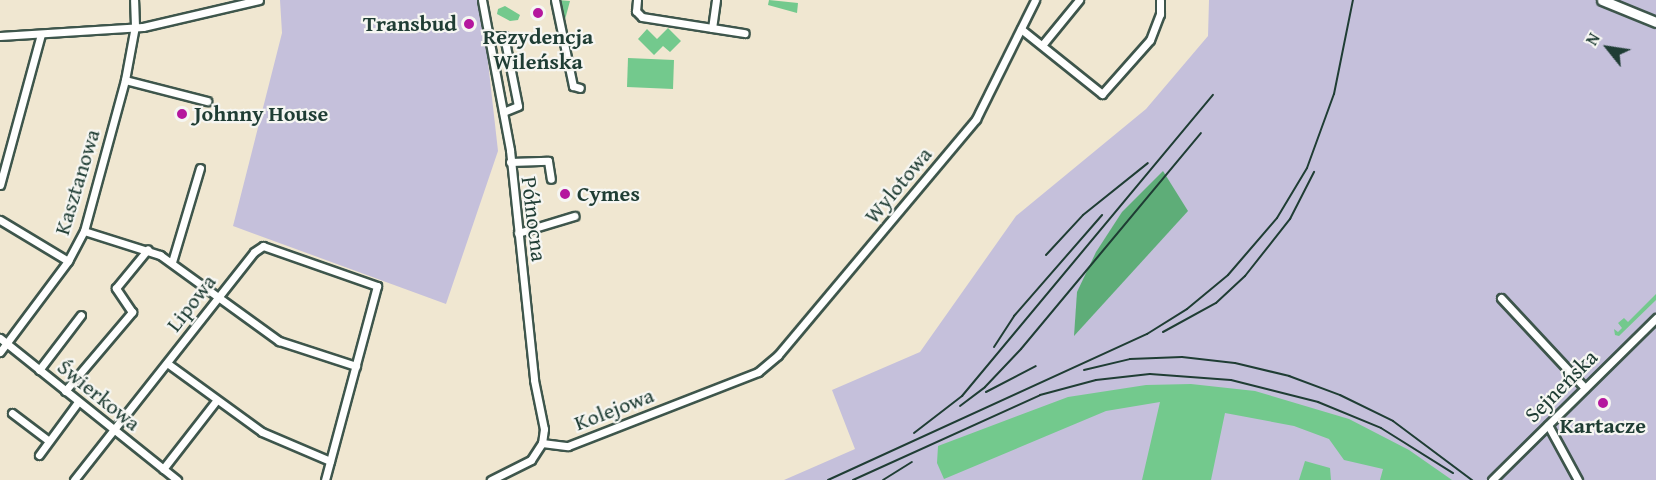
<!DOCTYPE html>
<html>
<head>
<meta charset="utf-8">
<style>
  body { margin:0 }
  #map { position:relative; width:1656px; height:480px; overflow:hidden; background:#f0e7d1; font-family:"Gentium Book Plus",serif }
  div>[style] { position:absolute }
  .industrial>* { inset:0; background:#c5c0db }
  .green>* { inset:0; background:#73c98d }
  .forest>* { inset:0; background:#5ead78 }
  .roads { filter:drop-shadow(2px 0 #3e564c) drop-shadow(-2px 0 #3e564c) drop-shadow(0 2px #3e564c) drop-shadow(0 -2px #3e564c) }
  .minor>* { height:7px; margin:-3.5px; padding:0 3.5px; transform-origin:3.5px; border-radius:3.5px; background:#fff }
  .major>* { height:9px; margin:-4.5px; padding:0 4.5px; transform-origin:4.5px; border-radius:4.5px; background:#fff }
  .rail>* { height:2px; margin:-1px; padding:0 1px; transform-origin:1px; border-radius:1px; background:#1f3d34 }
  .dots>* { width:16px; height:16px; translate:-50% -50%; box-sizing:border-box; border:3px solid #f6f6f2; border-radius:50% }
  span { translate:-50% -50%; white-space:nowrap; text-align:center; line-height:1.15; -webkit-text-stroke:4.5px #f6f6f2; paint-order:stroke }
  .poi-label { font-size:22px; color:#1f3d34; font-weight:700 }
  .right { translate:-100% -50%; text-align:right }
  .left { translate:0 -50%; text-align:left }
  .street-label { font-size:22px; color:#1f3d34 }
  .north { position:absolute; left:1578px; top:18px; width:60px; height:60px; -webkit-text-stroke:4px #f6f6f2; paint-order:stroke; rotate:300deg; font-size:16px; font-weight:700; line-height:24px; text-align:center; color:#1f3d34 }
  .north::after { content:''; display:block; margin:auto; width:21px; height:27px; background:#1f3d34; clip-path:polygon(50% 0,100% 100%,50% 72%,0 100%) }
</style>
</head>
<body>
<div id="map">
  <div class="industrial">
    <div style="clip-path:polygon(280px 0,481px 0,498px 151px,446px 304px,233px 226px,282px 33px)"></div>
    <div style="clip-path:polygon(1209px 0,1656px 0,1656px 480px,784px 480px,855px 449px,832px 390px,920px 352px,1016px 216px,1146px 109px,1208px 36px)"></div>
  </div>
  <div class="green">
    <div style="clip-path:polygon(557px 0,570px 1px,563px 27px)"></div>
    <div style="clip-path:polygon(769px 0,798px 3px,797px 13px,768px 5px)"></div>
    <div style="clip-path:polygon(505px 6px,520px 15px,518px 20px,510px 21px,497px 14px,498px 9px)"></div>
    <div style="clip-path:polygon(668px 28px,681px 41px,670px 52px,663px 46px,654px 55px,638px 39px,647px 29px,657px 39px)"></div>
    <div style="clip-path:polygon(628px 58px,674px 60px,673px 89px,627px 87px)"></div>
    <div style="clip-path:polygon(1656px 294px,1656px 300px,1619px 336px,1615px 335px,1614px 329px,1618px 332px,1622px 328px,1618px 323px,1624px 318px,1628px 322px)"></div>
    <div style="clip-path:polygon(1191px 384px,1255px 391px,1349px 419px,1409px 450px,1452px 480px,1380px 480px,1383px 469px,1344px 460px,1329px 439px,1294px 426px,1225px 413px,1211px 480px,1142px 480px,1160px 402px,1106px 411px,944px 479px,937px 463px,938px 446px,1068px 397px,1146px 385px)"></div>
    <div style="clip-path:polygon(1305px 461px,1330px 468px,1331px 480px,1299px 480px)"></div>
  </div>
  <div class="forest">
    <div style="clip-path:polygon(1163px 171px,1188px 211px,1074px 336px,1077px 292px,1096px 252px,1122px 212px)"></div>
  </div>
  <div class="roads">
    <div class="minor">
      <div style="left:482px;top:0;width:153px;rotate:79.4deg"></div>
      <div style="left:510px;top:150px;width:231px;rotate:84deg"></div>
      <div style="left:534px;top:380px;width:50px;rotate:78.5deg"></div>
      <div style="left:544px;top:429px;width:14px;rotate:98deg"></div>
      <div style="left:542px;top:443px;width:20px;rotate:123deg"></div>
      <div style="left:531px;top:460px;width:45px;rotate:153.4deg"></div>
      <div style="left:555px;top:0;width:88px;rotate:78.2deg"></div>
      <div style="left:573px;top:86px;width:7px;rotate:16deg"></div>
      <div style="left:637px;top:0;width:11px;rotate:95deg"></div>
      <div style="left:636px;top:11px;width:8px;rotate:45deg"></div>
      <div style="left:642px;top:17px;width:71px;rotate:8.9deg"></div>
      <div style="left:716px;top:0;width:28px;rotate:98deg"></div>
      <div style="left:712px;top:28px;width:33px;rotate:9deg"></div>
      <div style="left:1021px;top:29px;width:104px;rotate:38.7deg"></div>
      <div style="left:1102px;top:94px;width:72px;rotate:-48.4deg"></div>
      <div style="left:1150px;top:40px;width:28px;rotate:-69deg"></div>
      <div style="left:1160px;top:14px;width:14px;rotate:-90deg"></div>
      <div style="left:0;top:36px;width:143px;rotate:-3.6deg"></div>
      <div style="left:143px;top:27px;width:119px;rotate:-13.1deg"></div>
      <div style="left:488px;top:36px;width:16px"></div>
      <div style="left:504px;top:36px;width:71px;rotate:78.7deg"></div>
      <div style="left:518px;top:106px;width:16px;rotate:158deg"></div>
      <div style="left:1043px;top:44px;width:57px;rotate:-50.7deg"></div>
      <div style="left:125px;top:80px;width:85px;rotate:14.4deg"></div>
      <div style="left:510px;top:162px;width:38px;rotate:-2deg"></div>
      <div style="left:548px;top:161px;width:18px;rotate:81deg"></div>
      <div style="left:0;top:185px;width:156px;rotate:-74.8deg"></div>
      <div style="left:0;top:220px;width:79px;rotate:31.1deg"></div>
      <div style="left:84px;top:231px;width:80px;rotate:17.5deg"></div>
      <div style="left:160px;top:255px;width:147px;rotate:35.9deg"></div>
      <div style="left:279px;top:341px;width:81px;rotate:18deg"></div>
      <div style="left:518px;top:233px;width:59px;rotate:-16.9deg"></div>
      <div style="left:172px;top:262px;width:98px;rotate:-73.4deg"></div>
      <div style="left:1501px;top:298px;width:123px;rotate:47deg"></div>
      <div style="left:0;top:338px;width:227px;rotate:38.7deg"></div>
      <div style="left:0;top:352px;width:114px;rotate:-53.2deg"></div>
      <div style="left:68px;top:261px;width:34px;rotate:-62deg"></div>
      <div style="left:84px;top:231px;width:156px;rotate:-74.8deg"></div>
      <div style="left:125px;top:80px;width:55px;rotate:-79.5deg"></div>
      <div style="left:135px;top:26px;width:26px;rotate:-92deg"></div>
      <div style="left:167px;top:363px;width:117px;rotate:36deg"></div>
      <div style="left:262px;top:432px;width:74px;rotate:23.1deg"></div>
      <div style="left:39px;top:370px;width:69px;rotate:-52.6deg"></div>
      <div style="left:65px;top:391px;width:104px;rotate:-49.7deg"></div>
      <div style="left:132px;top:312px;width:29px;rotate:-124deg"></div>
      <div style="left:116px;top:288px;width:50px;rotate:-50.6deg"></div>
      <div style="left:12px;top:413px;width:46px;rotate:37.1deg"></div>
      <div style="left:1548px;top:425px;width:63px;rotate:61.4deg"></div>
      <div style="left:542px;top:443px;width:26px;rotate:7deg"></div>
      <div style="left:568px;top:446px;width:204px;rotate:-21.3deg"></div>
      <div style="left:758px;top:372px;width:26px;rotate:-40deg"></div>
      <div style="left:778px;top:355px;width:308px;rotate:-50deg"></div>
      <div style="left:976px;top:119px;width:133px;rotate:-63.6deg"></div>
      <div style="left:39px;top:455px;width:66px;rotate:-53.7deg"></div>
      <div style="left:163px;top:469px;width:86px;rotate:-52.1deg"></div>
      <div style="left:74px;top:480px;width:290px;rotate:-51.7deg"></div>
      <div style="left:254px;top:252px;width:11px;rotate:-34deg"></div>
      <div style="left:263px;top:246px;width:121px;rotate:19.3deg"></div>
      <div style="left:377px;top:286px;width:201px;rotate:105deg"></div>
      <div style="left:1492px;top:480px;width:231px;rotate:-44.6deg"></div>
    </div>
    <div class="major">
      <div style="left:1602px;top:0;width:58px;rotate:22.2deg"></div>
    </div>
  </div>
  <div class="rail">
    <div style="left:1046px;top:255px;width:54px;rotate:-47.2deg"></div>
    <div style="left:1083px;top:215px;width:83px;rotate:-38.7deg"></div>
    <div style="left:1163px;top:332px;width:60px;rotate:-28.7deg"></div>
    <div style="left:1216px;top:303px;width:40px;rotate:-43deg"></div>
    <div style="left:1245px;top:276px;width:73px;rotate:-51.7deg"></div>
    <div style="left:1290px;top:219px;width:53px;rotate:-62.9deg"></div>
    <div style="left:994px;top:347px;width:37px;rotate:-57deg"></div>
    <div style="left:1014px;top:316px;width:134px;rotate:-48.9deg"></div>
    <div style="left:1084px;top:370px;width:47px;rotate:-13.4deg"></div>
    <div style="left:1130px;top:359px;width:52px;rotate:-2.2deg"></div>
    <div style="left:1182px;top:357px;width:53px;rotate:6.5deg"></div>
    <div style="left:1235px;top:363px;width:56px;rotate:13.5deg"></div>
    <div style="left:1289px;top:376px;width:54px;rotate:20.4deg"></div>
    <div style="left:1340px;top:395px;width:59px;rotate:26.1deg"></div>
    <div style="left:1393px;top:421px;width:99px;rotate:36.8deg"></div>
    <div style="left:986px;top:392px;width:56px;rotate:-27.5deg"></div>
    <div style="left:960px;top:406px;width:31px;rotate:-37deg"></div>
    <div style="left:985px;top:387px;width:52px;rotate:-46.5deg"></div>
    <div style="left:1021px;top:349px;width:281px;rotate:-50.2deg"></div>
    <div style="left:914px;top:433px;width:61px;rotate:-37.6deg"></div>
    <div style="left:962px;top:396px;width:392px;rotate:-50.2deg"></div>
    <div style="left:828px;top:480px;width:351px;rotate:-24.6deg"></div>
    <div style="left:1147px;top:334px;width:47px;rotate:-32deg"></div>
    <div style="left:1187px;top:309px;width:53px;rotate:-39.7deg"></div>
    <div style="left:1228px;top:275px;width:75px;rotate:-49.3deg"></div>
    <div style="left:1277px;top:218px;width:58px;rotate:-59deg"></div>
    <div style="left:1307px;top:168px;width:79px;rotate:-70deg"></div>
    <div style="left:1334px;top:94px;width:96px;rotate:-78.6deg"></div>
    <div style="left:853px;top:480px;width:205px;rotate:-24.4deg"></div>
    <div style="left:1040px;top:395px;width:58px;rotate:-15deg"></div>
    <div style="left:1096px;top:380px;width:54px;rotate:-6.3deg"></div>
    <div style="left:1150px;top:374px;width:81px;rotate:4.2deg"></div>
    <div style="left:1231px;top:380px;width:90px;rotate:14.2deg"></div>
    <div style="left:1318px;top:402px;width:68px;rotate:22.4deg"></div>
    <div style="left:1381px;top:428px;width:85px;rotate:32deg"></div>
    <div style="left:883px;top:480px;width:34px;rotate:-32deg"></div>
  </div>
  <div class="dots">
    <div style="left:538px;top:13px;background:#b5179e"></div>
    <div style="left:469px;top:24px;background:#b5179e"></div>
    <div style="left:182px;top:114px;background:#b5179e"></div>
    <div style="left:565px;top:194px;background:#b5179e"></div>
    <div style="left:1603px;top:403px;background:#b5179e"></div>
  </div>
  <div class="poi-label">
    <span class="right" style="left:457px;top:24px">Transbud</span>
    <span style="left:538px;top:49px">Rezydencja<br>Wileńska</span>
    <span class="left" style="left:194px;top:114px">Johnny House</span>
    <span class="left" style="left:577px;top:194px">Cymes</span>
    <span style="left:1603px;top:426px">Kartacze</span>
  </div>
  <div class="street-label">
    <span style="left:77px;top:182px;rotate:-73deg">Kasztanowa</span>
    <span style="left:898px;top:185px;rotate:-50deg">Wylotowa</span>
    <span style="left:534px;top:219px;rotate:83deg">Północna</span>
    <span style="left:191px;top:303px;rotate:-52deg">Lipowa</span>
    <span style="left:1561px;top:386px;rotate:-45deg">Sejneńska</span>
    <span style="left:99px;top:395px;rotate:39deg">Świerkowa</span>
    <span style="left:614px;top:409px;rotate:-21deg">Kolejowa</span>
  </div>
  <div class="north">N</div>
</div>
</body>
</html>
